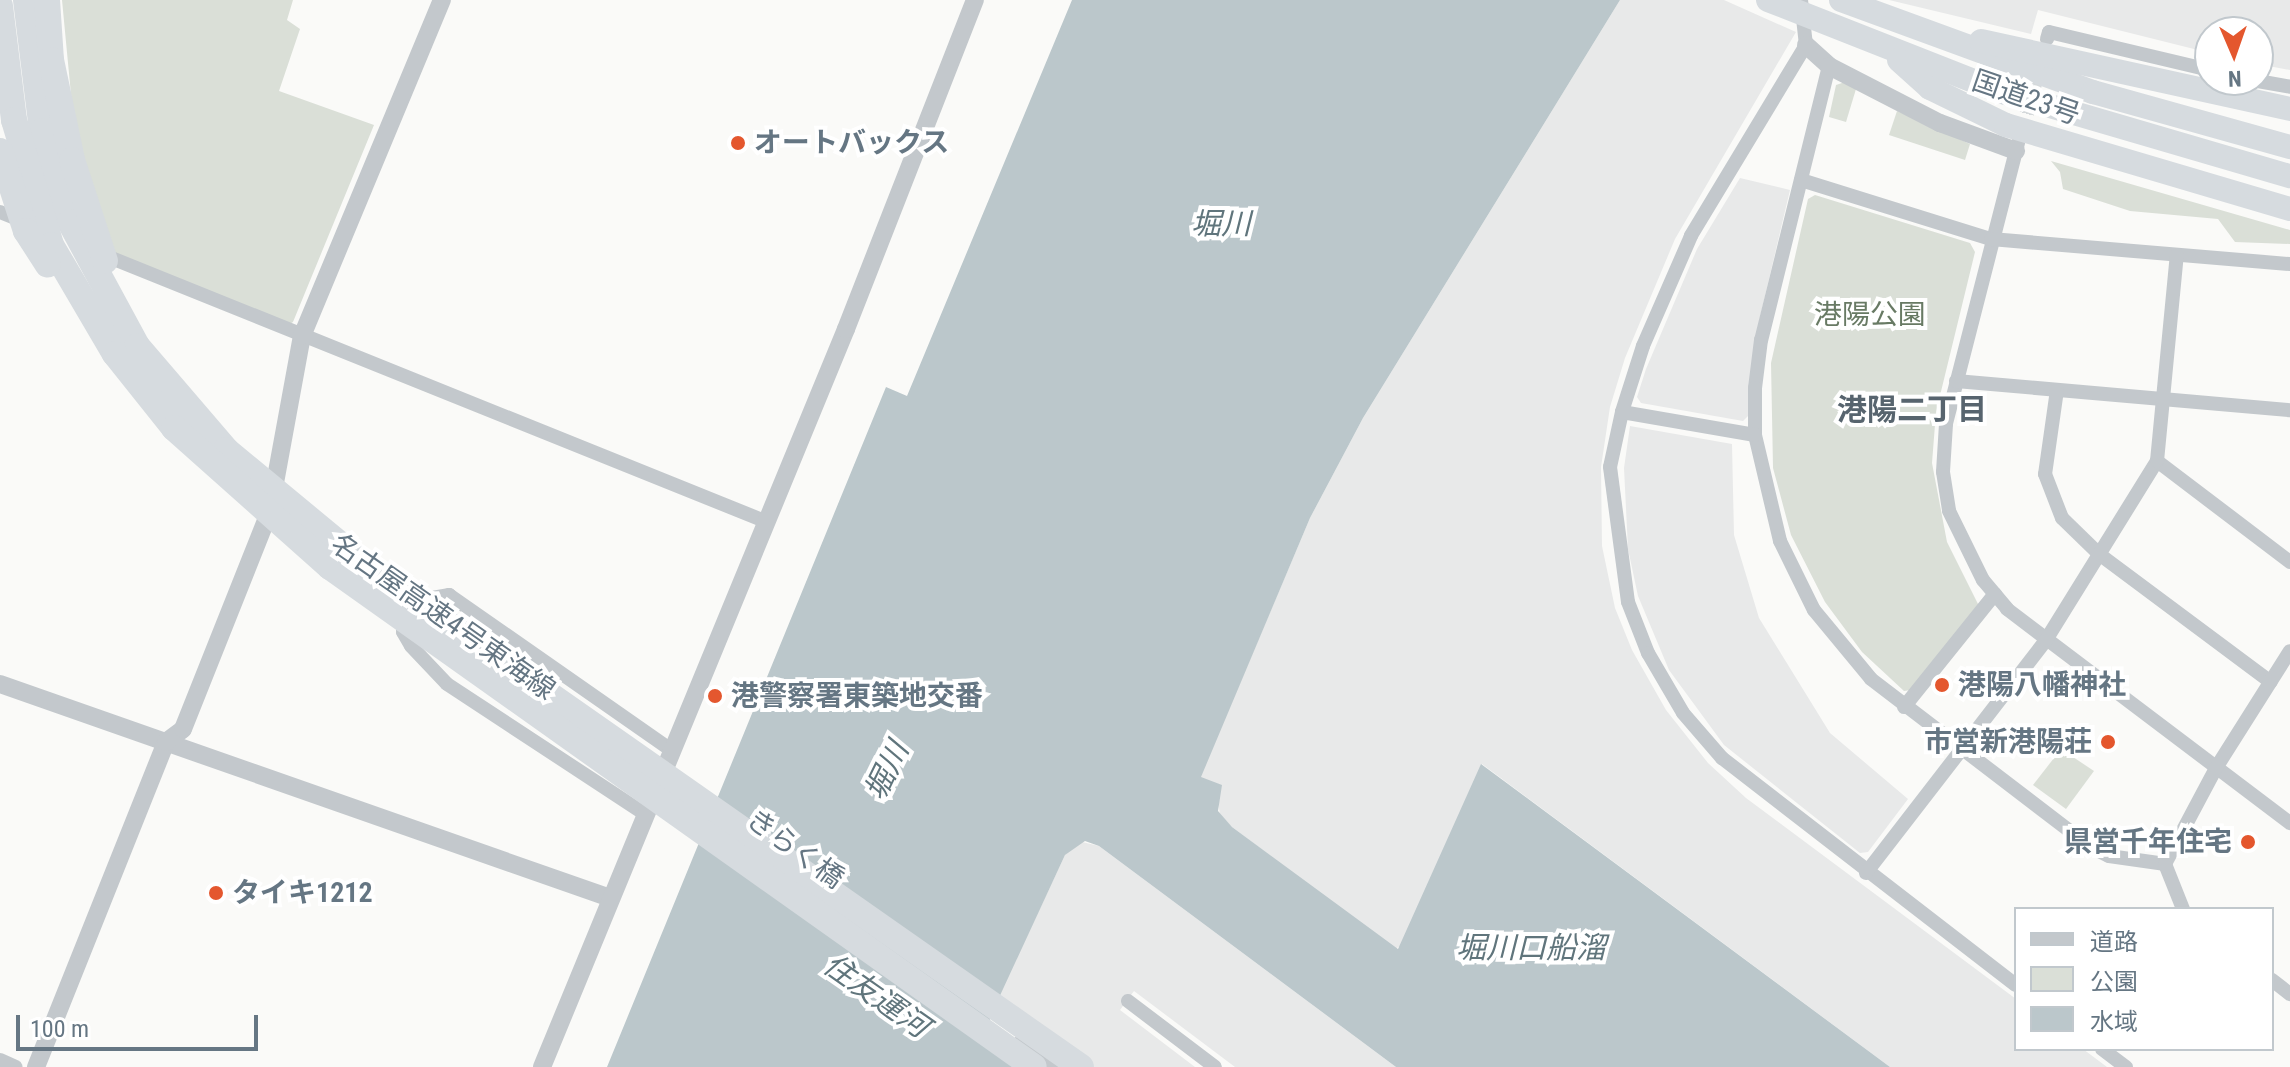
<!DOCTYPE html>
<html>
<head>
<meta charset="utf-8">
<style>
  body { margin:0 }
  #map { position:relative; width:2290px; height:1067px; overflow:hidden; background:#fafaf8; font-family:"Roboto Condensed","Noto Sans JP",sans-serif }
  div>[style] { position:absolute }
  .built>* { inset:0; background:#e8e9e9 }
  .green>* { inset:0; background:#dadfd7 }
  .water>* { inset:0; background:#bbc7cb }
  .minor-tunnel>* { height:14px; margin-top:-7px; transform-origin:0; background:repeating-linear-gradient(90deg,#d5d9db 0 14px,transparent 0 21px) }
  .minor>* { height:14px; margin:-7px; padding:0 7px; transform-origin:7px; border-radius:7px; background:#c3c8cc }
  .tertiary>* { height:18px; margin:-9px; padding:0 9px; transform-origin:9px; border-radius:9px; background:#c3c8cc }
  .trunk>* { height:24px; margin:-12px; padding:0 12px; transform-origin:12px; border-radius:12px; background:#d6dbdf }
  .motorway>* { height:26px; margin:-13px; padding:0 13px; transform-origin:13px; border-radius:13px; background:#d6dbdf }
  .dots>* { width:22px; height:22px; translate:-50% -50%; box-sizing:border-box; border:4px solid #fff; border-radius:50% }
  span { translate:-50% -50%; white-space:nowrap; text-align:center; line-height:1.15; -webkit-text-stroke:8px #fff; paint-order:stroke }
  .street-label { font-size:28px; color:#657683 }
  .poi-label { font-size:28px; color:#657683; font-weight:700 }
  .left { translate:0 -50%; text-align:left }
  .right { translate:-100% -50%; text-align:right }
  .park-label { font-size:28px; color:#687a64 }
  .water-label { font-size:30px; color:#60757c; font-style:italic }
  .neighbourhood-label { font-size:30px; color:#57646e; font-weight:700 }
  .legend { position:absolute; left:2014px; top:907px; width:260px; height:144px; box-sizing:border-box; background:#fff; border:2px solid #c1c8cd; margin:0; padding:10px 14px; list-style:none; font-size:24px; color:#657683 }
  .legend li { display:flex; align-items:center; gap:16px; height:40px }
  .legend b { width:40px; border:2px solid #c1c8cd }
  .north { position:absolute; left:2194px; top:16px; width:80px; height:80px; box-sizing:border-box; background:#fff; border:2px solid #c1c8cd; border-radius:50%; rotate:178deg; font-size:22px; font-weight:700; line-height:32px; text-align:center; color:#657683 }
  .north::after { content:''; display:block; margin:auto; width:28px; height:36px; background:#e4572e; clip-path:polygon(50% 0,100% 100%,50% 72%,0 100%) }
  .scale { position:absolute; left:16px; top:1015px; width:242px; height:36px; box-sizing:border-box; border:4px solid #657683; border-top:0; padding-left:10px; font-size:24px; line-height:28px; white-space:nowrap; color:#657683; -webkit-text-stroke:6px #fff; paint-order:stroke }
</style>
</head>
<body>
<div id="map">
  <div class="built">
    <div style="clip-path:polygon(1620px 0,1724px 0,1796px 32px,1675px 239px,1625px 358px,1610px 407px,1601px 467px,1602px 546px,1615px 608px,1632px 650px,1666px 710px,1708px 763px,1746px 798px,2016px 999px,2016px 1049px,2083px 1049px,2107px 1067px,1890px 1067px,1482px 764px,1404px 944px,1395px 949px,1232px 827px,1220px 816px,1218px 800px,1200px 777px,1310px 518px,1363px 418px)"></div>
    <div style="clip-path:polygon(1889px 0,2290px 0,2290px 70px,2258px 64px,2258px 32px,2210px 32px,2210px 53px,2038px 10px,2031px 34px)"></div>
    <div style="clip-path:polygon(1740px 178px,1790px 190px,1760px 317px,1749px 415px,1743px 421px,1641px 403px,1637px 397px,1646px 369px,1697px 249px)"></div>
    <div style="clip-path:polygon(1630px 426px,1732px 444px,1734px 535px,1759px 618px,1830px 733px,1908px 799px,1868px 852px,1860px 853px,1724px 745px,1669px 670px,1638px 596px,1628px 549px,1624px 468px)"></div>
    <div style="clip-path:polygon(1078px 841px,1099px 846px,1396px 1067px,1235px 1067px,1134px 991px,1120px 1010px,1195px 1067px,1088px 1067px,995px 1004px,1065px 855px)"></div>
  </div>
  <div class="green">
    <div style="clip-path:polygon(62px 0,293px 0,287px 20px,300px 29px,279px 91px,374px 125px,293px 322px,288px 325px,106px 251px,76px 147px)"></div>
    <div style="clip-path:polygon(1845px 82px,1856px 89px,1846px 122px,1829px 117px,1836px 85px)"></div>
    <div style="clip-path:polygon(1897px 111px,1970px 144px,1965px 160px,1889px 135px)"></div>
    <div style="clip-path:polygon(2051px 161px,2290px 230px,2290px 244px,2235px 242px,2218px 219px,2130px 211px,2063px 189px,2060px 172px)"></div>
    <div style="clip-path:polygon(1815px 195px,1970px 243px,1975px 252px,1936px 412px,1932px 463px,1947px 542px,1979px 606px,1911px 690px,1904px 691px,1862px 652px,1825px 602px,1791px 535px,1773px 468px,1771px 363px,1808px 199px)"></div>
    <div style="clip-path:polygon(2061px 749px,2094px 771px,2066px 809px,2033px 785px)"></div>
  </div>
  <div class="water">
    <div style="clip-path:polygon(1072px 0,1620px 0,1363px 418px,1310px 518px,1201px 777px,1222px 785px,1218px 811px,1232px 827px,1398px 949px,1481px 764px,1890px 1067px,1396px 1067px,1099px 846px,1085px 841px,1065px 855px,991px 1015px,989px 1024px,1028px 1067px,607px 1067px,886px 387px,907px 396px)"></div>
  </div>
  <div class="minor-tunnel">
    <div style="left:2021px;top:134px;width:71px;rotate:-74.4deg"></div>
  </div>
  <div class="minor">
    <div style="left:1801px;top:0;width:45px;rotate:83.7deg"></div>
    <div style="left:1806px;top:45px;width:223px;rotate:121.1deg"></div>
    <div style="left:1691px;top:236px;width:120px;rotate:113.6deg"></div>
    <div style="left:1643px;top:346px;width:69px;rotate:107.7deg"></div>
    <div style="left:1622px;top:412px;width:56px;rotate:102.3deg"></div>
    <div style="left:1610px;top:467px;width:136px;rotate:82.4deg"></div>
    <div style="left:1628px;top:602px;width:55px;rotate:68.6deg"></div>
    <div style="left:1648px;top:653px;width:69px;rotate:59.7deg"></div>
    <div style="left:1683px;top:713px;width:60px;rotate:49.1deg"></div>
    <div style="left:1722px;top:758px;width:371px;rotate:37.7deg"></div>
    <div style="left:2047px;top:39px;width:7px;rotate:-74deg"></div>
    <div style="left:2049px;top:32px;width:165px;rotate:13.3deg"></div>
    <div style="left:1829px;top:66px;width:282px;rotate:103.9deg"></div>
    <div style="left:1761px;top:340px;width:48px;rotate:97.1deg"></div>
    <div style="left:1755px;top:388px;width:47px;rotate:90deg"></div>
    <div style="left:1755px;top:435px;width:109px;rotate:76.7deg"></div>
    <div style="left:1780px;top:541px;width:77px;rotate:63.8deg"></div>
    <div style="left:1814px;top:610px;width:89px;rotate:50.4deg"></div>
    <div style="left:1871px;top:679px;width:277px;rotate:37.4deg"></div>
    <div style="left:2091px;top:847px;width:20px;rotate:27deg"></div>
    <div style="left:2109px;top:856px;width:57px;rotate:8.1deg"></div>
    <div style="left:2252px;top:80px;width:39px;rotate:10deg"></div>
    <div style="left:2018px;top:143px;width:290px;rotate:104.4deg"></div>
    <div style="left:1946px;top:424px;width:48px;rotate:93.6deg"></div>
    <div style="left:1943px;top:472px;width:39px;rotate:81deg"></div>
    <div style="left:1949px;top:511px;width:77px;rotate:63.8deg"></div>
    <div style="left:1983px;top:580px;width:38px;rotate:50deg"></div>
    <div style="left:2007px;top:609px;width:355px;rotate:37.1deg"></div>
    <div style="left:1801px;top:180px;width:199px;rotate:17.3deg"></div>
    <div style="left:1991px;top:239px;width:300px;rotate:4.8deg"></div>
    <div style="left:0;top:212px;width:27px;rotate:22deg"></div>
    <div style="left:99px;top:253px;width:720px;rotate:21.93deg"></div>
    <div style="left:1956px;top:381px;width:335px;rotate:5deg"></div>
    <div style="left:2057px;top:390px;width:85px;rotate:98.1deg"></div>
    <div style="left:2045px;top:474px;width:47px;rotate:68.9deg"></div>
    <div style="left:2062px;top:518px;width:52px;rotate:44.2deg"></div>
    <div style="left:2099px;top:554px;width:214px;rotate:36.7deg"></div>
    <div style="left:1622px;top:412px;width:135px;rotate:9.8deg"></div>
    <div style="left:2157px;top:461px;width:167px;rotate:37.2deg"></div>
    <div style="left:415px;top:601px;width:35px;rotate:-10deg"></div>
    <div style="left:449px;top:595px;width:273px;rotate:34.9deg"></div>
    <div style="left:408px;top:622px;width:11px;rotate:117deg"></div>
    <div style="left:403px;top:632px;width:16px;rotate:60deg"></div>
    <div style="left:411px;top:646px;width:52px;rotate:46.5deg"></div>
    <div style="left:447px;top:684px;width:237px;rotate:33.3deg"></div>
    <div style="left:1904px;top:707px;width:145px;rotate:-51.2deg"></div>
    <div style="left:1866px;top:873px;width:294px;rotate:-52.3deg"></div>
    <div style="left:2046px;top:640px;width:211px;rotate:-58.2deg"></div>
    <div style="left:2157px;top:461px;width:207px;rotate:-84.5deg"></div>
    <div style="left:2183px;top:909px;width:48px;rotate:-111.8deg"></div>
    <div style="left:2165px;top:864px;width:109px;rotate:-62deg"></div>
    <div style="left:2216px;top:768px;width:138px;rotate:-57.7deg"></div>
    <div style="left:2272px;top:980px;width:23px;rotate:38deg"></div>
    <div style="left:1128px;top:1001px;width:109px;rotate:37.2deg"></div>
    <div style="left:2102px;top:1049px;width:30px;rotate:37deg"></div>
    <div style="left:0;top:1060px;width:17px;rotate:24deg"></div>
  </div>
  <div class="tertiary">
    <div style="left:1806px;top:45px;width:31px;rotate:42deg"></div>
    <div style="left:1829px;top:66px;width:125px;rotate:27.2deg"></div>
    <div style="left:1940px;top:123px;width:81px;rotate:20.2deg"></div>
    <div style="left:0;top:684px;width:646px;rotate:19.33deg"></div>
    <div style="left:1022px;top:1043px;width:42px;rotate:34.4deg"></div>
    <div style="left:36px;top:1067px;width:350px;rotate:-68.2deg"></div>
    <div style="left:166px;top:742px;width:21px;rotate:-37deg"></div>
    <div style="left:183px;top:729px;width:236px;rotate:-68.3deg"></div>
    <div style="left:270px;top:510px;width:177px;rotate:-79.6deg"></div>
    <div style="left:302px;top:336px;width:364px;rotate:-67.4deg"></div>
    <div style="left:542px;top:1067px;width:798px;rotate:-67.61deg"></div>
    <div style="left:846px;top:329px;width:353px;rotate:-68.6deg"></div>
  </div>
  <div class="trunk">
    <div style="left:1768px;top:0;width:251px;rotate:21.5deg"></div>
    <div style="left:2002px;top:92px;width:300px;rotate:16.3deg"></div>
    <div style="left:1841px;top:0;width:268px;rotate:20.1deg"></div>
    <div style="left:2093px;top:92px;width:205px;rotate:15.6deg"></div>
    <div style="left:1981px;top:41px;width:316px;rotate:12.4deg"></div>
    <div style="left:1899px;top:60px;width:42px;rotate:42.1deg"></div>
    <div style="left:1930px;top:88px;width:85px;rotate:26deg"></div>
    <div style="left:2006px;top:125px;width:296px;rotate:16.5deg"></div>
  </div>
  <div class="motorway">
    <div style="left:26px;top:0;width:132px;rotate:83deg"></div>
    <div style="left:42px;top:131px;width:95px;rotate:72.9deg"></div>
    <div style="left:70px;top:222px;width:141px;rotate:61.6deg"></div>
    <div style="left:137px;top:346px;width:137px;rotate:49.4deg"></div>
    <div style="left:226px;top:450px;width:182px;rotate:39.6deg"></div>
    <div style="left:366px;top:566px;width:873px;rotate:35.02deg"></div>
    <div style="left:47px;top:0;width:60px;rotate:86.2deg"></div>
    <div style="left:51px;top:60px;width:102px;rotate:78.1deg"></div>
    <div style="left:72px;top:160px;width:106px;rotate:71.9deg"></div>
    <div style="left:0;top:6px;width:115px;rotate:83deg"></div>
    <div style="left:14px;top:120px;width:130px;rotate:73.5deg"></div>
    <div style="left:51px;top:245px;width:126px;rotate:59.6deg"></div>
    <div style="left:115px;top:354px;width:95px;rotate:51.4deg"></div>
    <div style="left:174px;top:428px;width:209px;rotate:41.7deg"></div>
    <div style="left:330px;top:567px;width:863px;rotate:35.38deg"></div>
    <div style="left:0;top:151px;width:84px;rotate:72deg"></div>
    <div style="left:26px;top:231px;width:40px;rotate:57.1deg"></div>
  </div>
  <div class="dots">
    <div style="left:738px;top:143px;background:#e4572e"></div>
    <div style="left:1942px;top:685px;background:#e4572e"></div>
    <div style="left:715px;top:696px;background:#e4572e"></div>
    <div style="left:2108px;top:742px;background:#e4572e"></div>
    <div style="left:2248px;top:842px;background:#e4572e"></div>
    <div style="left:216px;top:893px;background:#e4572e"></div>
  </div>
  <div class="street-label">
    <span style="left:2026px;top:98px;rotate:19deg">国道23号</span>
    <span style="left:443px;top:617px;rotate:35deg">名古屋高速4号東海線</span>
    <span style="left:795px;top:849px;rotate:36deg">きらく橋</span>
  </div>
  <div class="poi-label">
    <span class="left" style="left:754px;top:143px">オートバックス</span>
    <span class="left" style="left:1958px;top:685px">港陽八幡神社</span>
    <span class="left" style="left:731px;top:696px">港警察署東築地交番</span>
    <span class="right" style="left:2092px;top:742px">市営新港陽荘</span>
    <span class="right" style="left:2232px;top:842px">県営千年住宅</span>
    <span class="left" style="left:232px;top:893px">タイキ1212</span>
  </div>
  <div class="park-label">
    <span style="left:1870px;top:315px">港陽公園</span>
  </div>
  <div class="water-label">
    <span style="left:1221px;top:224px">堀川</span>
    <span style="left:887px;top:771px;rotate:-64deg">堀川</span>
    <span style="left:1531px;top:948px">堀川口船溜</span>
    <span style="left:876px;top:996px;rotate:35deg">住友運河</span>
  </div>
  <div class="neighbourhood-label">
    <span style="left:1912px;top:410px">港陽二丁目</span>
  </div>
  <ul class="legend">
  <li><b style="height:10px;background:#c3c8cc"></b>道路</li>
  <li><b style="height:22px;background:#dadfd7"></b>公園</li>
  <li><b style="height:22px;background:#bbc7cb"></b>水域</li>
  </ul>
  <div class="north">N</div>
  <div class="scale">100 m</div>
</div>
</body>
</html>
